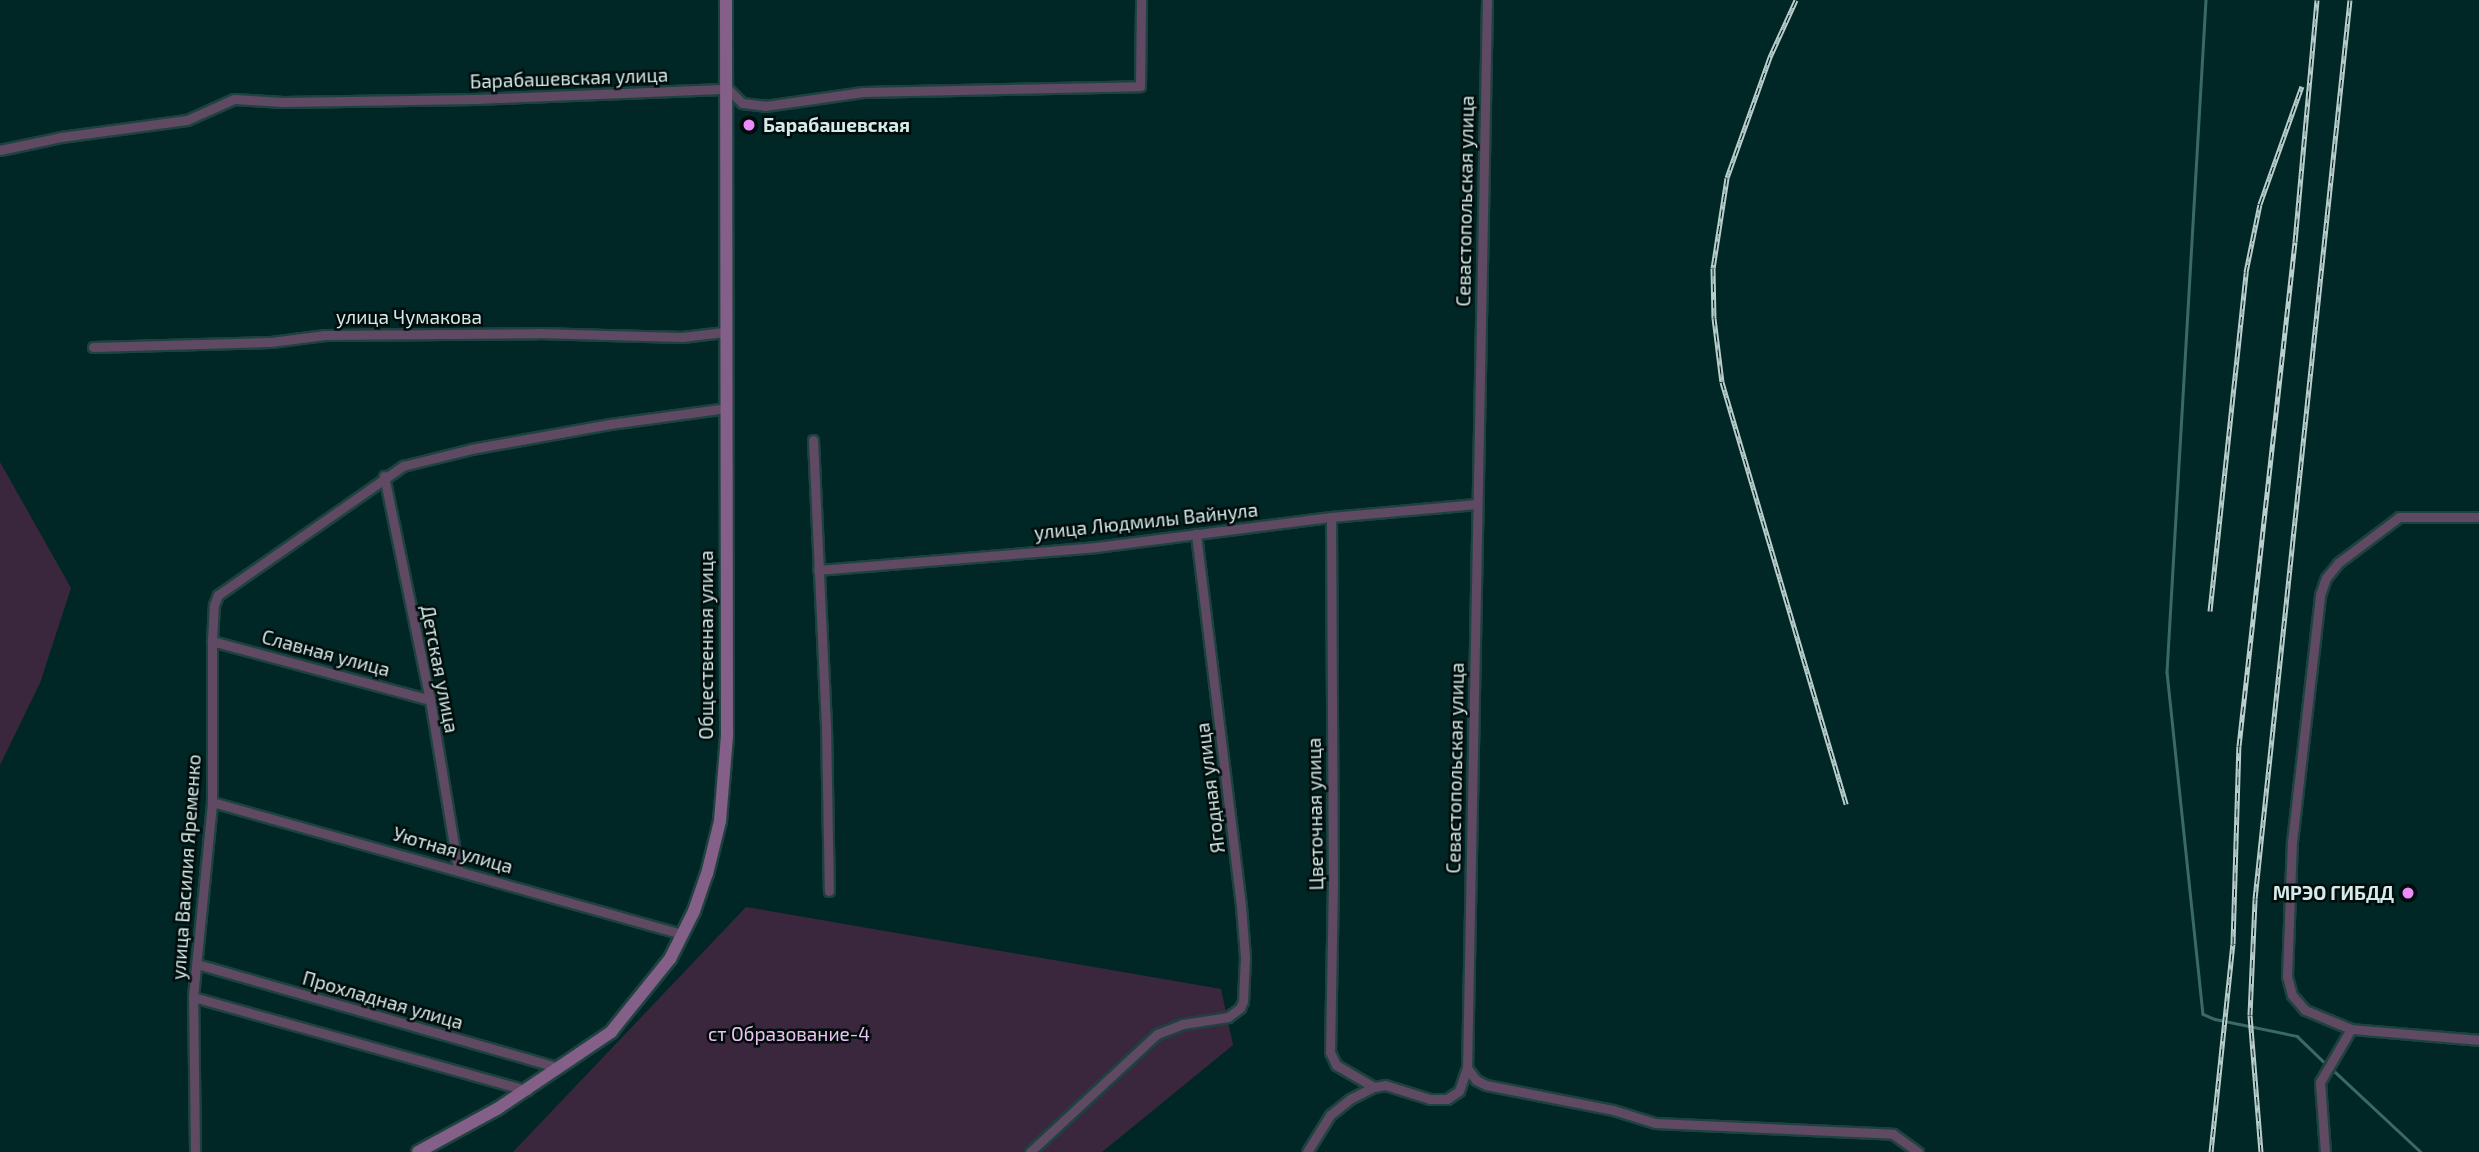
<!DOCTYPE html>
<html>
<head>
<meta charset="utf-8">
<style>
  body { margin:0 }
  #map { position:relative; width:2479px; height:1152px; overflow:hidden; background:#002725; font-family:"Exo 2",sans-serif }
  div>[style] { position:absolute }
  .green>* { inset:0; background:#3b273d }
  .stream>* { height:2.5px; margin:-1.25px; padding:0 1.25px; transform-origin:1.25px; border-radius:1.25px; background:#3b6966 }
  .roads { filter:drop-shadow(2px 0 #1e4240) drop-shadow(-2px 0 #1e4240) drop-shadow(0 2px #1e4240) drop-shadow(0 -2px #1e4240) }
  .street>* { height:9px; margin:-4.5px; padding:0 4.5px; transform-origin:4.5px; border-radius:4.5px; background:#604963 }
  .secondary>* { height:12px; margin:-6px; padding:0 6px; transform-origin:6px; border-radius:6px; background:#845f88 }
  .rail>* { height:5px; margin-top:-2.5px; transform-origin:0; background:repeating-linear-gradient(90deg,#010d0c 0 8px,#b8cfcd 0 16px); box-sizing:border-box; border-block:2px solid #b8cfcd }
  .dots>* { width:19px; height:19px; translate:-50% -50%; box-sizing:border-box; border:4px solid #010d0c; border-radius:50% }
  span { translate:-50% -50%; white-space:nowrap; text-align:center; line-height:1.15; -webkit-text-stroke:5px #010d0c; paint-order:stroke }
  .street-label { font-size:19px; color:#d6ebe9 }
  .poi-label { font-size:19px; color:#d6ebe9; font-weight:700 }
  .left { translate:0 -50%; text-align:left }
  .right { translate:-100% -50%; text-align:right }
  .park-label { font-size:19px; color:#edc1f2 }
</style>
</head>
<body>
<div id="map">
  <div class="green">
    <div style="clip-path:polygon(0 462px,71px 588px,40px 683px,0 765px)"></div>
    <div style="clip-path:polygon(746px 907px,1221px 989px,1233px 1045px,1102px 1152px,513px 1152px)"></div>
  </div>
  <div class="stream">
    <div style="left:2206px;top:0;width:673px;rotate:93.32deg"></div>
    <div style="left:2167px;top:672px;width:344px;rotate:84deg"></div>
    <div style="left:2203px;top:1014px;width:13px;rotate:23deg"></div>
    <div style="left:2215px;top:1019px;width:84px;rotate:11.7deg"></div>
    <div style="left:2297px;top:1036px;width:42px;rotate:44deg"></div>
    <div style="left:2332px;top:1069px;width:122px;rotate:43deg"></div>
  </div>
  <div class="roads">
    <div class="street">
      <div style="left:1487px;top:0;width:1068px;rotate:91.07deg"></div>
      <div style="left:1467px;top:1068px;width:15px;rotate:53deg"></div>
      <div style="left:1476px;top:1080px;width:11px;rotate:27deg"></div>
      <div style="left:1486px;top:1085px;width:129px;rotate:11.1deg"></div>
      <div style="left:1613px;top:1110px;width:44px;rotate:17.2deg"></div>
      <div style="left:1655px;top:1123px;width:238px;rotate:2.6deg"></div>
      <div style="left:1893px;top:1134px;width:31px;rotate:36deg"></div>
      <div style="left:0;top:150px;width:62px;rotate:-12deg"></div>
      <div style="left:61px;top:137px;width:127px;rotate:-7.7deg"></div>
      <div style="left:187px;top:120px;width:51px;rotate:-24.1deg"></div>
      <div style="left:234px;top:99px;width:49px;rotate:3.5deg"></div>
      <div style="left:283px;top:102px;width:192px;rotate:-0.9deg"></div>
      <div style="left:475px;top:99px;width:253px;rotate:-2.3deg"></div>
      <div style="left:728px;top:89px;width:20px;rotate:45deg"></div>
      <div style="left:742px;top:103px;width:23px;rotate:7deg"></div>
      <div style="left:765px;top:106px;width:99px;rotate:-8.1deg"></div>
      <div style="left:863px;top:92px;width:277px;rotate:-1.2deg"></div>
      <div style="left:1140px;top:86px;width:86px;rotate:-89.3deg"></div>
      <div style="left:93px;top:347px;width:178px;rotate:-1.6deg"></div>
      <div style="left:271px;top:342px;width:54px;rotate:-7.4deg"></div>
      <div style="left:325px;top:335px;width:213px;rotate:-0.5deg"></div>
      <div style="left:538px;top:333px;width:144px;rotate:1.6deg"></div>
      <div style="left:682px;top:337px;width:42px;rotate:-6.8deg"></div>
      <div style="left:813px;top:440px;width:286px;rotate:87.4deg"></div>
      <div style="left:826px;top:726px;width:165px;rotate:89deg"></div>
      <div style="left:384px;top:476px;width:229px;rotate:78.4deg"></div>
      <div style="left:430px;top:700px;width:171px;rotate:80.6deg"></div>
      <div style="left:1331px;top:517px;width:364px;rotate:89.7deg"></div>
      <div style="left:1333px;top:881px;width:171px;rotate:91deg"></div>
      <div style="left:1330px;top:1052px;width:14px;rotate:65deg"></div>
      <div style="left:1336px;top:1065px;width:44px;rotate:30.1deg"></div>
      <div style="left:818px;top:570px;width:279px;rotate:-4.7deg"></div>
      <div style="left:1096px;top:547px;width:237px;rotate:-7.3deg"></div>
      <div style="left:1331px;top:517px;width:146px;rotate:-5.1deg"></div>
      <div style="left:212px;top:641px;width:226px;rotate:15.1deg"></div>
      <div style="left:212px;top:802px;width:489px;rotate:15.7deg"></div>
      <div style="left:197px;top:964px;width:377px;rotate:16deg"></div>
      <div style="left:193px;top:997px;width:347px;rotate:15.6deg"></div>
      <div style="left:2351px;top:1029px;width:50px;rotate:-157.6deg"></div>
      <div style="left:2305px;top:1010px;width:20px;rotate:-131deg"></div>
      <div style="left:2292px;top:995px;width:20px;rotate:-105deg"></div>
      <div style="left:2287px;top:976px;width:134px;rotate:-87.9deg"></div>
      <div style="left:2292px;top:842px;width:249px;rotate:-83.5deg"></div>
      <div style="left:2320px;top:595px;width:18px;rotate:-71deg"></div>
      <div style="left:2326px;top:578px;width:19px;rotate:-51deg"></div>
      <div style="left:2338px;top:563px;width:76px;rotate:-37deg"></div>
      <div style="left:2399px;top:517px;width:80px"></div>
      <div style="left:195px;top:1152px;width:155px;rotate:-90.7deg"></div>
      <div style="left:193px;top:997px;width:196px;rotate:-84.4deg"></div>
      <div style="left:212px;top:802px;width:161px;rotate:-90deg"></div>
      <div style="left:212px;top:641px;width:36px;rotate:-87deg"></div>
      <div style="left:214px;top:605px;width:11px;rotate:-68deg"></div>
      <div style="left:218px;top:595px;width:226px;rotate:-34.9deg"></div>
      <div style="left:403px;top:466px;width:70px;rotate:-14deg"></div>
      <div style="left:471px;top:449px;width:141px;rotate:-10.2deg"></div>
      <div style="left:610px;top:424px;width:118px;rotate:-7.8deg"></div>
      <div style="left:1030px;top:1152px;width:173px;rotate:-42.9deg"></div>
      <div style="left:1157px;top:1034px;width:28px;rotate:-21deg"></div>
      <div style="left:1183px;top:1024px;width:46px;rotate:-8.8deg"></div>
      <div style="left:1228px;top:1017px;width:15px;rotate:-37deg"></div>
      <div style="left:1240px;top:1008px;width:8px;rotate:-67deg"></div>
      <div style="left:1243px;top:1001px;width:44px;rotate:-87.4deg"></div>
      <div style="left:1245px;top:957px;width:51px;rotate:-94.5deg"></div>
      <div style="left:1241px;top:906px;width:375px;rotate:-96.9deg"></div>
      <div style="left:1307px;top:1152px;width:44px;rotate:-58.1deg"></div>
      <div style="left:1330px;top:1115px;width:26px;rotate:-39deg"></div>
      <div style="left:1350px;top:1099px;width:27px;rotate:-27deg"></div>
      <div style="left:1374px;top:1087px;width:11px;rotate:-10deg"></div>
      <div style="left:1385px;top:1085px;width:47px;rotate:17.3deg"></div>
      <div style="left:1430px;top:1099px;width:17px"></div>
      <div style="left:1447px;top:1099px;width:14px;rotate:-34deg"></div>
      <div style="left:1459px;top:1091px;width:24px;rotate:-71deg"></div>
      <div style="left:2325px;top:1152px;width:70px;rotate:-94.1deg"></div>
      <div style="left:2320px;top:1082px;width:61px;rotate:-59.7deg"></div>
      <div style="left:2351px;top:1029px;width:128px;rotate:4.9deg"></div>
    </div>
    <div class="secondary">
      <div style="left:418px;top:1152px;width:90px;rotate:-28.6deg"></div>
      <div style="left:497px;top:1109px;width:138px;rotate:-34deg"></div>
      <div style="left:611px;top:1032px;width:94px;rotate:-51.1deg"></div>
      <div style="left:670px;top:959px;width:54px;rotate:-63.4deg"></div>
      <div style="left:694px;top:911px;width:39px;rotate:-71deg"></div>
      <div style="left:707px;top:874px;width:55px;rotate:-76.2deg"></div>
      <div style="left:720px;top:821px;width:86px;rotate:-85.3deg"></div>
      <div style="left:727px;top:735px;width:735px;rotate:-90.08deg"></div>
    </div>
  </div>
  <div class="rail">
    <div style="left:1796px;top:0;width:63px;rotate:114.5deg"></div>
    <div style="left:1770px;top:57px;width:128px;rotate:109.6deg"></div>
    <div style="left:1727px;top:178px;width:91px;rotate:98.8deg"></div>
    <div style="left:1713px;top:268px;width:50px;rotate:88.9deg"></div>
    <div style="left:1714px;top:318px;width:64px;rotate:82.9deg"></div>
    <div style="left:1722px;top:382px;width:440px;rotate:73.6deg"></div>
    <div style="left:2210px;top:611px;width:341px;rotate:-83.9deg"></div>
    <div style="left:2246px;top:272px;width:69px;rotate:-78.4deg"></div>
    <div style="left:2260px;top:204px;width:125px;rotate:-70.4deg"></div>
    <div style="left:2211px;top:1152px;width:209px;rotate:-84deg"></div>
    <div style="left:2233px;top:944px;width:198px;rotate:-88.3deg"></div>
    <div style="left:2239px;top:746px;width:507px;rotate:-83.66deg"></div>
    <div style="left:2295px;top:242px;width:243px;rotate:-84.8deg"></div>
    <div style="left:2261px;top:1152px;width:137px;rotate:-94.6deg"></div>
    <div style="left:2250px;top:1015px;width:116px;rotate:-87.5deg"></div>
    <div style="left:2255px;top:899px;width:904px;rotate:-83.97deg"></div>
  </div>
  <div class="dots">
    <div style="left:749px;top:125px;background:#ed8cf9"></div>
    <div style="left:2408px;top:893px;background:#ed8cf9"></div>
  </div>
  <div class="street-label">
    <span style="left:569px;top:78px;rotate:-2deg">Барабашевская улица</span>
    <span style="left:1465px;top:201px;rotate:-89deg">Севастопольская улица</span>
    <span style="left:409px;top:317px">улица Чумакова</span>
    <span style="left:1146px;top:521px;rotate:-6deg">улица Людмилы Вайнула</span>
    <span style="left:706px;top:645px;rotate:-90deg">Общественная улица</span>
    <span style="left:326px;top:653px;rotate:15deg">Славная улица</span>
    <span style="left:440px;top:669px;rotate:79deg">Детская улица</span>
    <span style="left:1455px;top:768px;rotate:-89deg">Севастопольская улица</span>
    <span style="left:1210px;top:788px;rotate:-97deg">Ягодная улица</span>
    <span style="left:1315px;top:814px;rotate:-91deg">Цветочная улица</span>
    <span style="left:453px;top:850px;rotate:16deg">Уютная улица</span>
    <span style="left:186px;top:867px;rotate:-86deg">улица Василия Яременко</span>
    <span style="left:383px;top:1000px;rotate:16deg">Прохладная улица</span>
  </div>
  <div class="poi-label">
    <span class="left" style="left:763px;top:125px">Барабашевская</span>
    <span class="right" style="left:2394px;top:893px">МРЭО ГИБДД</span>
  </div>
  <div class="park-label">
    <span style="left:789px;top:1034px">ст Образование-4</span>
  </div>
</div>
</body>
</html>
